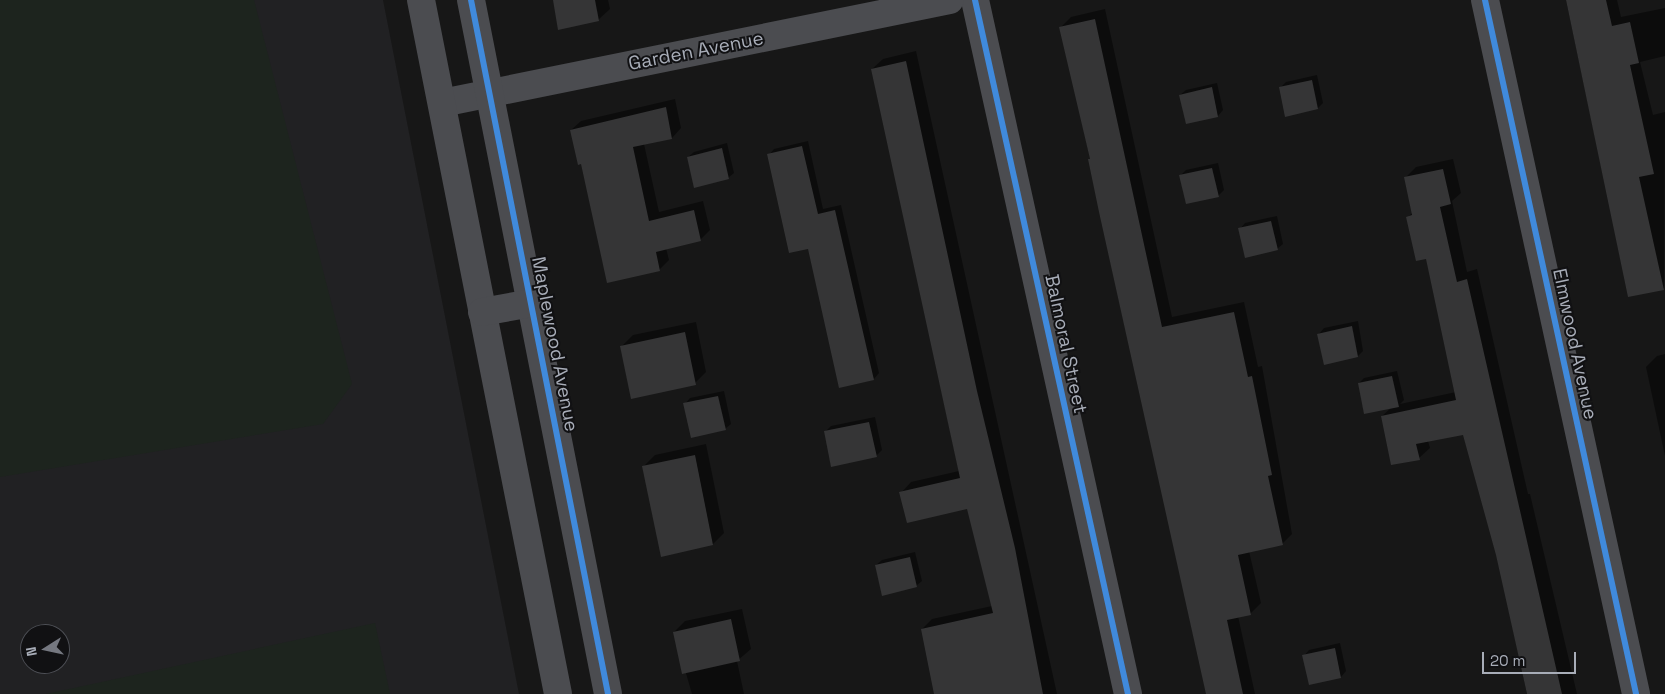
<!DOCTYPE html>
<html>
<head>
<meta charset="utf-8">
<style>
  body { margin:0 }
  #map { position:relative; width:1665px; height:694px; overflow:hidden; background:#171717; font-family:"Space Grotesk",sans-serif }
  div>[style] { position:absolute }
  .built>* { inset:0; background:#212123 }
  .green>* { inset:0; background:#1d241e }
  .shadow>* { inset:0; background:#0007 }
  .building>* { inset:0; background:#353536 }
  .minor>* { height:28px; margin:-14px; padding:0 14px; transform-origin:14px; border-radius:14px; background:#4b4c50 }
  .tertiary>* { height:28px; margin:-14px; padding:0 14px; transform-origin:14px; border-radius:14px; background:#4b4c50 }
  .cycleway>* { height:6px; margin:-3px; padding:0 3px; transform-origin:3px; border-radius:3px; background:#408adc }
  span { translate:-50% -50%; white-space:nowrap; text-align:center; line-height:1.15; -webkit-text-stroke:4px #111113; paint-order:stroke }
  .street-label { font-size:19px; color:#a8adb8 }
  .north { position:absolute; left:20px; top:624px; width:50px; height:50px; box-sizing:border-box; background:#111113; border:1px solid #4d4f55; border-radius:50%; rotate:260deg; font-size:14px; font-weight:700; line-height:20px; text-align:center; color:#a8adb8 }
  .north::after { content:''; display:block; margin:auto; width:18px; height:22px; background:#757880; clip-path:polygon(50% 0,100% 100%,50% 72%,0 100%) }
  .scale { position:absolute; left:1482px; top:652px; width:94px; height:22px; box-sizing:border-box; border:2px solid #a8adb8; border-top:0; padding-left:6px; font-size:15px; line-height:18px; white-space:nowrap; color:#a8adb8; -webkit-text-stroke:4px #111113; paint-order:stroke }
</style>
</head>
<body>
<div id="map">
  <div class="built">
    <div style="clip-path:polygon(evenodd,0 0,383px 0,519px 694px,0 694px,0 0,30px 634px,60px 634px,60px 664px,30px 664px,30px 634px)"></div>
  </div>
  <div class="green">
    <div style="clip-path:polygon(0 0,254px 0,352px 384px,323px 424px,0 477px)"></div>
    <div style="clip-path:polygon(375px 623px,390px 694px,46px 694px)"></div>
  </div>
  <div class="shadow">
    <div style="clip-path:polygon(553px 0,608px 0,610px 9px,598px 20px)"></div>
    <div style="clip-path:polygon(1566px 0,1617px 0,1621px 17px,1665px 8px,1665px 56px,1640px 62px,1653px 115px,1665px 112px,1664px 288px,1629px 296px)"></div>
    <div style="clip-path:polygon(1105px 9px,1172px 317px,1244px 302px,1258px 367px,1262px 366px,1292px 534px,1282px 544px,1249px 551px,1261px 603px,1251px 613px,1238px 616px,1255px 694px,1208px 694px,1061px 27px,1071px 17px)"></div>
    <div style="clip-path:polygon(916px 51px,1057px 694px,935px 694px,922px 629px,932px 619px,992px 606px,968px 507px,901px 493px,911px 482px,959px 471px,872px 69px,883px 59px)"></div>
    <div style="clip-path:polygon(1317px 75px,1323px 103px,1318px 108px,1280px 88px,1286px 82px)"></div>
    <div style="clip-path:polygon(1217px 83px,1223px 110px,1218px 116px,1180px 95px,1186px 90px)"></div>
    <div style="clip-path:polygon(675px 99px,681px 128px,672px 138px,644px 144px,659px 212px,703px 201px,710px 230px,700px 240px,666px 248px,669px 260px,659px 270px,582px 163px,571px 130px,581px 121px)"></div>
    <div style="clip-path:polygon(808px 141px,823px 209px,841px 205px,879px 373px,874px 379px,809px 247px,769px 155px,774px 149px)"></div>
    <div style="clip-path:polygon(727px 143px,734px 173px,728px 178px,688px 157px,694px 152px)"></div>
    <div style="clip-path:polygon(1453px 159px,1461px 193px,1452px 201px,1467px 272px,1477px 269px,1528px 494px,1530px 494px,1577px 694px,1527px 694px,1497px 555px,1464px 434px,1428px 441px,1430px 448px,1419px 458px,1382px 416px,1392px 407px,1359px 383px,1364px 378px,1397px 371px,1404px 400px,1400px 404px,1456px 392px,1427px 257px,1408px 217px,1413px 212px,1405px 178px,1416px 167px)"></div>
    <div style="clip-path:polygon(1218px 163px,1224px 190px,1218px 196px,1181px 175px,1186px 170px)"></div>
    <div style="clip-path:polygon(1277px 216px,1283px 244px,1277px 249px,1240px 229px,1245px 223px)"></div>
    <div style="clip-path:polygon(1358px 321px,1363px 351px,1358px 356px,1319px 334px,1324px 328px)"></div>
    <div style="clip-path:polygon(696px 322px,706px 372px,695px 383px,622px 346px,633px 335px)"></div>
    <div style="clip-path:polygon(1665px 354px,1665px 456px,1646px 367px,1657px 356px)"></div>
    <div style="clip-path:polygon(724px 391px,731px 424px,725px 429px,685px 404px,690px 398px)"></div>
    <div style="clip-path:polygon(875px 417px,882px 450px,876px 456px,825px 432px,831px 426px)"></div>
    <div style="clip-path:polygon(706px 444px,724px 533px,713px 544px,662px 555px,643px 467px,655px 455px)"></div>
    <div style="clip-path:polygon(915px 552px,922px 581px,916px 586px,876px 565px,882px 560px)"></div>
    <div style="clip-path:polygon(742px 609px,751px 649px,737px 661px,744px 694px,692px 694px,674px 632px,685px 621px)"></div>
    <div style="clip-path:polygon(1340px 643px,1346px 671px,1341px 677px,1310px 683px,1304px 656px,1309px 650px)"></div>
  </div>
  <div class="building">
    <div style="clip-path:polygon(553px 0,595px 0,599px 21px,558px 30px)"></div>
    <div style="clip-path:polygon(1566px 0,1606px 0,1612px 26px,1630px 22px,1639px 63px,1630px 65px,1654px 174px,1639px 177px,1664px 290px,1628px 297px)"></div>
    <div style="clip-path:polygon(1095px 19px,1162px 327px,1234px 312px,1248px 377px,1252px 376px,1272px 475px,1268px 476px,1283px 545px,1238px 555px,1251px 615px,1227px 620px,1243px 694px,1206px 694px,1099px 212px,1088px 159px,1090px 159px,1059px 27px)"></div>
    <div style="clip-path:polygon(906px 61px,977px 391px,1015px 548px,1043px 694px,934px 694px,921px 629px,993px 613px,967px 509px,907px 523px,899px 492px,960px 478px,871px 69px)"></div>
    <div style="clip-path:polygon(1312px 80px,1318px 109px,1285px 117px,1279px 87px)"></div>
    <div style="clip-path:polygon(1212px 87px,1218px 117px,1186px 124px,1179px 95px)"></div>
    <div style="clip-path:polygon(666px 107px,672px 139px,633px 147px,649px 221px,694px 210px,701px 241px,656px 252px,660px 271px,607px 283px,581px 164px,578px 165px,570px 130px)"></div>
    <div style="clip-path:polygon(802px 146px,818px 214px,835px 210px,874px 380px,839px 388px,808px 249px,789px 253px,767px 154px)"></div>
    <div style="clip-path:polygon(722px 148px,729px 179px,694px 188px,687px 157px)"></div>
    <div style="clip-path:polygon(1212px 168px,1219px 197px,1186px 204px,1179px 175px)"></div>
    <div style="clip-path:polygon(1443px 169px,1451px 204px,1440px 207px,1457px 282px,1467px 279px,1562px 694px,1527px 694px,1496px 555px,1463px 435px,1416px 444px,1420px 460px,1391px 465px,1381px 416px,1456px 400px,1426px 259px,1416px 261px,1406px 217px,1412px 215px,1404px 177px)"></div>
    <div style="clip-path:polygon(1271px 221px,1278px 250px,1245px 258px,1238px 228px)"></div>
    <div style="clip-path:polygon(1352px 326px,1358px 357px,1324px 365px,1317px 334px)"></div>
    <div style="clip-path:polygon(685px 332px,696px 385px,631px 399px,620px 346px)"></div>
    <div style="clip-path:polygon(1392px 376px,1399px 407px,1364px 414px,1358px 383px)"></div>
    <div style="clip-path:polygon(718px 396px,726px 430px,691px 438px,683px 403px)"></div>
    <div style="clip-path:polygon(869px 422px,877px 457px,831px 467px,824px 431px)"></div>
    <div style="clip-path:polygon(695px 455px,713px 545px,661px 557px,642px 466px)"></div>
    <div style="clip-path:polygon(910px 557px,917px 587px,882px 596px,875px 565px)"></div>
    <div style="clip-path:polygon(731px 619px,740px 661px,682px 674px,673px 632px)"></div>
    <div style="clip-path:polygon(1335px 648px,1341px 678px,1309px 685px,1302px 655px)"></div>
  </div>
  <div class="minor">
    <div style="left:975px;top:0;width:711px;rotate:77.57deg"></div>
    <div style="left:1485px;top:0;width:710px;rotate:77.72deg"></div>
    <div style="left:442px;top:103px;width:518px;rotate:-11.46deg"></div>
  </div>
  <div class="tertiary">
    <div style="left:421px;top:0;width:707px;rotate:78.83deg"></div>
    <div style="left:471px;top:0;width:707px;rotate:78.83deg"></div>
    <div style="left:482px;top:312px;width:51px;rotate:-10.2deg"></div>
  </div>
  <div class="cycleway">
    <div style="left:471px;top:0;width:707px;rotate:78.83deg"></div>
    <div style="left:975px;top:0;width:711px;rotate:77.57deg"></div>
    <div style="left:1485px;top:0;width:710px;rotate:77.72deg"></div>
  </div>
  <div class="street-label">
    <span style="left:696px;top:51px;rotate:-11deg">Garden Avenue</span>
    <span style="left:555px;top:344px;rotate:79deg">Maplewood Avenue</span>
    <span style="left:1066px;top:344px;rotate:78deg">Balmoral Street</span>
    <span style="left:1575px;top:344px;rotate:78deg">Elmwood Avenue</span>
  </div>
  <div class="north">N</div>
  <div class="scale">20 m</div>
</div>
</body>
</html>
